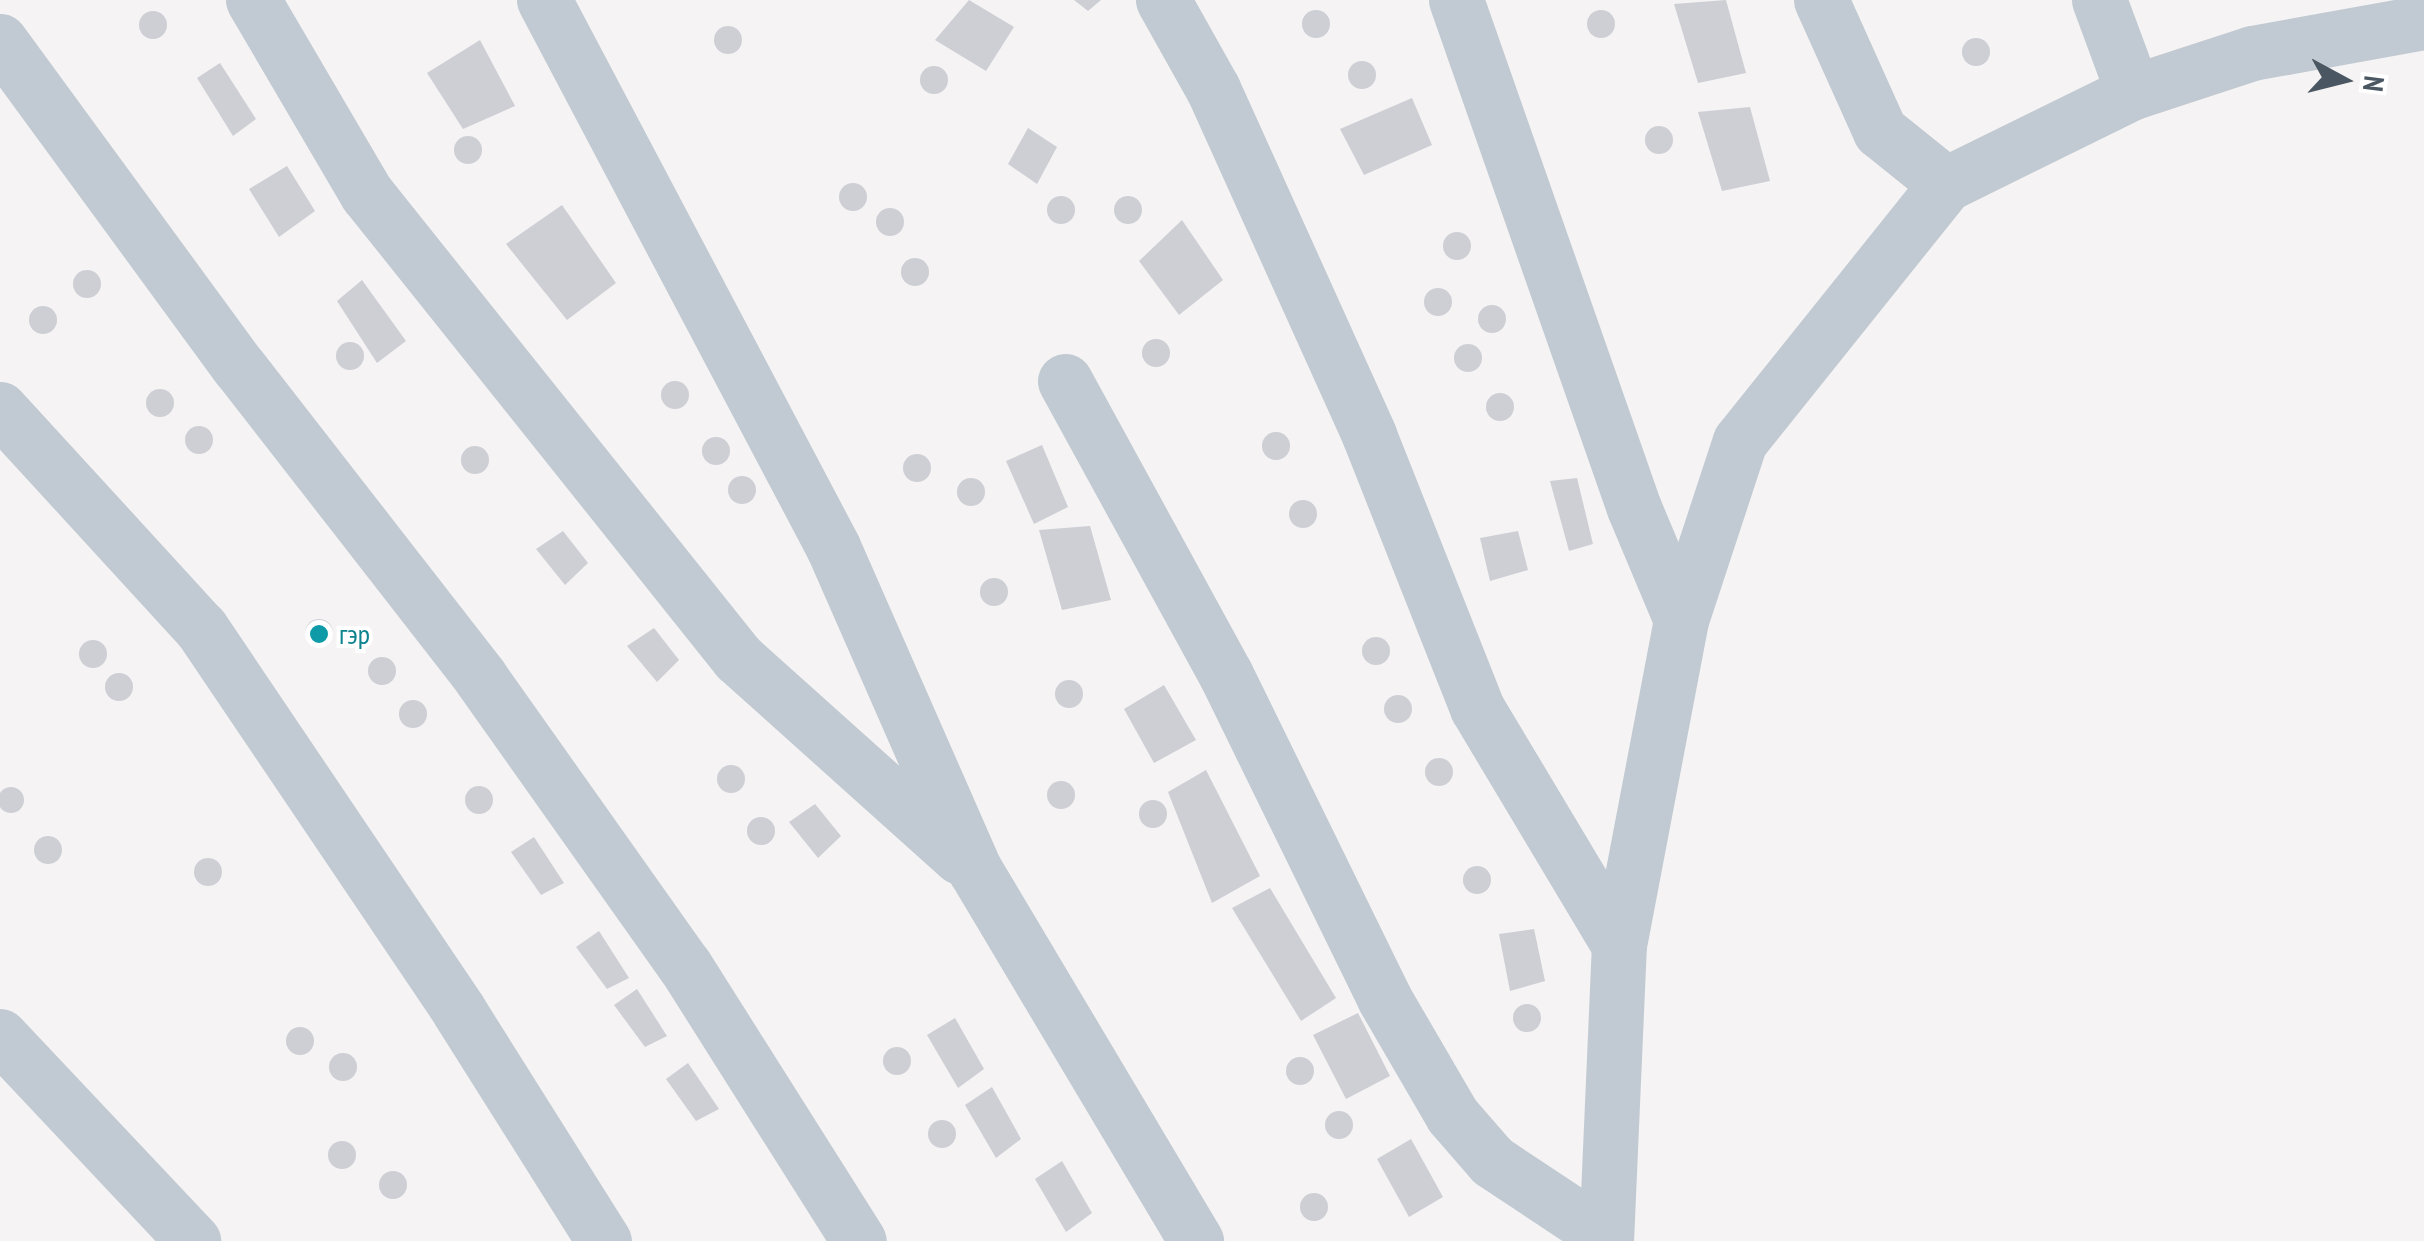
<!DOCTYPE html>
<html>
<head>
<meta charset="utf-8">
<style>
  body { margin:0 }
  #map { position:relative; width:2424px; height:1241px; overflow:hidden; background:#f5f3f3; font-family:"PT Sans Narrow",sans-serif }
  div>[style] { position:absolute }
  .building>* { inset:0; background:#cdcfd5 }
  .round { border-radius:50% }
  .minor>* { height:55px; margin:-27.5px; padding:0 27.5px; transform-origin:27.5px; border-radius:27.5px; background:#c1cad2 }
  .dots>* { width:28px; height:28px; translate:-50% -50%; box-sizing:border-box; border:5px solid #fff; border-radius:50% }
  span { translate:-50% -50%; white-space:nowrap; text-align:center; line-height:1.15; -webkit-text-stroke:8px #fff; paint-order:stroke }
  .culture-label { font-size:28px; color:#0d838f }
  .left { translate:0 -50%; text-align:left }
  .north { position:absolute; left:2294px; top:30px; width:100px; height:100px; -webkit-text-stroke:8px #fff; paint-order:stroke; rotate:97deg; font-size:28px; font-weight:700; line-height:40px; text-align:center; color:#4a5661 }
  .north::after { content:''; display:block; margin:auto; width:35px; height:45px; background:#4a5661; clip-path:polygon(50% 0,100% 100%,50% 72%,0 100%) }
</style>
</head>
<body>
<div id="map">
  <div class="building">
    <div style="clip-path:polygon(969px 0,1014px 27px,986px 71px,935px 40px)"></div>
    <div style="clip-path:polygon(1074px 0,1101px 0,1088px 11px)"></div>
    <div style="clip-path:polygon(1726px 0,1746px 73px,1698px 83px,1674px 4px)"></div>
    <div class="round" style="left:1302px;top:10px;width:28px;height:28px"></div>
    <div class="round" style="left:1587px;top:10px;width:28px;height:28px"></div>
    <div class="round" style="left:139px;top:11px;width:28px;height:28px"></div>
    <div class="round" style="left:714px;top:26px;width:28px;height:28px"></div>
    <div class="round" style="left:1962px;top:38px;width:28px;height:28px"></div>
    <div style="clip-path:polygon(480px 40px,515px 106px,463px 129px,427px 73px)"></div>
    <div class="round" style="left:1348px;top:61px;width:28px;height:28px"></div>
    <div style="clip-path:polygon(220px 63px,256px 119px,233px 136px,197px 78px)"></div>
    <div class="round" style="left:920px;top:66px;width:28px;height:28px"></div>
    <div style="clip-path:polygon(1412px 98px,1432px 145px,1364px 175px,1340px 129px)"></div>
    <div style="clip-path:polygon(1750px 107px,1770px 181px,1722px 191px,1698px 112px)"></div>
    <div class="round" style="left:1645px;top:126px;width:28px;height:28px"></div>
    <div style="clip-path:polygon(1028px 128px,1057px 147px,1037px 184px,1008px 164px)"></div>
    <div class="round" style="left:454px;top:136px;width:28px;height:28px"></div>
    <div style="clip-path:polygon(287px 166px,315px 211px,279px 237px,249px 189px)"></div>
    <div class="round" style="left:839px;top:183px;width:28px;height:28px"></div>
    <div class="round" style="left:1047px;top:196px;width:28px;height:28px"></div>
    <div class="round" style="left:1114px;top:196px;width:28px;height:28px"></div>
    <div style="clip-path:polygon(562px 205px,616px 283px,567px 320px,506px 244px)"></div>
    <div class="round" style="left:876px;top:208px;width:28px;height:28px"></div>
    <div style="clip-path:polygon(1182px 220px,1223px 280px,1179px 315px,1139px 261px)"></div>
    <div class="round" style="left:1443px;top:232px;width:28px;height:28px"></div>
    <div class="round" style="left:901px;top:258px;width:28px;height:28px"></div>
    <div class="round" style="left:73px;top:270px;width:28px;height:28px"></div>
    <div style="clip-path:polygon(362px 280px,406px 341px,377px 363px,337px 301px)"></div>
    <div class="round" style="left:1424px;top:288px;width:28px;height:28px"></div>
    <div class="round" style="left:1478px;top:305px;width:28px;height:28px"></div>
    <div class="round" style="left:29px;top:306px;width:28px;height:28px"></div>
    <div class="round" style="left:1142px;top:339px;width:28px;height:28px"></div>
    <div class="round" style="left:336px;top:342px;width:28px;height:28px"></div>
    <div class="round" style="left:1454px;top:344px;width:28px;height:28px"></div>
    <div class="round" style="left:661px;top:381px;width:28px;height:28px"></div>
    <div class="round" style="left:146px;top:389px;width:28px;height:28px"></div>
    <div class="round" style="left:1486px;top:393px;width:28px;height:28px"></div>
    <div class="round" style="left:185px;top:426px;width:28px;height:28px"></div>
    <div class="round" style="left:1262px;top:432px;width:28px;height:28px"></div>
    <div class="round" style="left:702px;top:437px;width:28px;height:28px"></div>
    <div style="clip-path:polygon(1042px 445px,1068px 507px,1034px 524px,1006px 461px)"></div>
    <div class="round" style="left:461px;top:446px;width:28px;height:28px"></div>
    <div class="round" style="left:903px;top:454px;width:28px;height:28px"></div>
    <div class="round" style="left:728px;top:476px;width:28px;height:28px"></div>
    <div style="clip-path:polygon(1577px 478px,1593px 544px,1569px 551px,1550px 481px)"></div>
    <div class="round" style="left:957px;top:478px;width:28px;height:28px"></div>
    <div class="round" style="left:1289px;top:500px;width:28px;height:28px"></div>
    <div style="clip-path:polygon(1090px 526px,1111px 600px,1062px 610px,1039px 530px)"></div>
    <div style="clip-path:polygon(563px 531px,588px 563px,565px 585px,536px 549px)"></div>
    <div style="clip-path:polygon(1518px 531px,1528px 570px,1490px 581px,1480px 538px)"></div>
    <div class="round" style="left:980px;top:578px;width:28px;height:28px"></div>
    <div class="round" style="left:305px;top:619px;width:28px;height:28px"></div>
    <div style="clip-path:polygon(654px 628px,679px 660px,657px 682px,627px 646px)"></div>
    <div class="round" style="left:1362px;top:637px;width:28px;height:28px"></div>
    <div class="round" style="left:79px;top:640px;width:28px;height:28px"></div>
    <div class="round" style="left:368px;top:657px;width:28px;height:28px"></div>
    <div class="round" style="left:105px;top:673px;width:28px;height:28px"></div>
    <div class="round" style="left:1055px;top:680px;width:28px;height:28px"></div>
    <div style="clip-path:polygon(1164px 685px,1196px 740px,1154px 763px,1124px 709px)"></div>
    <div class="round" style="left:1384px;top:695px;width:28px;height:28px"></div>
    <div class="round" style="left:399px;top:700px;width:28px;height:28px"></div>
    <div class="round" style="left:1425px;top:758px;width:28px;height:28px"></div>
    <div class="round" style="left:717px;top:765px;width:28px;height:28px"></div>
    <div style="clip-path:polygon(1206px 770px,1260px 876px,1212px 903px,1168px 792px)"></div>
    <div class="round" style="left:1047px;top:781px;width:28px;height:28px"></div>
    <div class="round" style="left:465px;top:786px;width:28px;height:28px"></div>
    <div class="round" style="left:-2px;top:787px;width:26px;height:26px"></div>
    <div class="round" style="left:1139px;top:800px;width:28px;height:28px"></div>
    <div style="clip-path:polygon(815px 804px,841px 836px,818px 858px,789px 822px)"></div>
    <div class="round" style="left:747px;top:817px;width:28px;height:28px"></div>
    <div class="round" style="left:34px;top:836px;width:28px;height:28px"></div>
    <div style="clip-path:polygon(534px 837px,564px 883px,541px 895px,511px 852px)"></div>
    <div class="round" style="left:194px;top:858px;width:28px;height:28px"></div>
    <div class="round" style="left:1463px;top:866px;width:28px;height:28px"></div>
    <div style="clip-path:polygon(1270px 888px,1336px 998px,1301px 1021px,1232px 908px)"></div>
    <div style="clip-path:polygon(1534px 929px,1545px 981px,1510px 991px,1499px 934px)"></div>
    <div style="clip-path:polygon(599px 931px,629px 978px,607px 989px,576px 947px)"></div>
    <div style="clip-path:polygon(637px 989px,667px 1036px,645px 1047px,614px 1005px)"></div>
    <div class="round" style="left:1513px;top:1004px;width:28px;height:28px"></div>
    <div style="clip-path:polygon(1358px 1013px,1390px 1076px,1346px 1099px,1313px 1035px)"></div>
    <div style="clip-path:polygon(955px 1018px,984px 1069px,958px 1088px,927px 1035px)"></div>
    <div class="round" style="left:286px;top:1027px;width:28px;height:28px"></div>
    <div class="round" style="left:883px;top:1047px;width:28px;height:28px"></div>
    <div class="round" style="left:329px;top:1053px;width:28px;height:28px"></div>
    <div class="round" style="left:1286px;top:1057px;width:28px;height:28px"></div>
    <div style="clip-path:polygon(688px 1063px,719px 1109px,696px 1121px,666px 1079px)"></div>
    <div style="clip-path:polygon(992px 1087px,1021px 1139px,996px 1158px,965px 1105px)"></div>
    <div class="round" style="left:1325px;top:1111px;width:28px;height:28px"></div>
    <div class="round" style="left:928px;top:1120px;width:28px;height:28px"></div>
    <div style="clip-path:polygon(1411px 1139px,1443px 1197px,1409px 1217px,1377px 1159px)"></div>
    <div class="round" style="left:328px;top:1141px;width:28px;height:28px"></div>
    <div style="clip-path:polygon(1062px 1161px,1092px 1213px,1066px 1232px,1035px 1179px)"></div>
    <div class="round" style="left:379px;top:1171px;width:28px;height:28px"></div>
    <div class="round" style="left:1300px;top:1193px;width:28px;height:28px"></div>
  </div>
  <div class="minor">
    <div style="left:253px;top:0;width:225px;rotate:59.6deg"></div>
    <div style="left:367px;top:194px;width:594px;rotate:51.36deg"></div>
    <div style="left:738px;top:658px;width:298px;rotate:41.9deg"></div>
    <div style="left:544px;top:0;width:619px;rotate:62.15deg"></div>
    <div style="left:833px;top:547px;width:353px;rotate:66.3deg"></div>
    <div style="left:975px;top:870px;width:432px;rotate:59.2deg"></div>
    <div style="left:1163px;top:0;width:102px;rotate:60.7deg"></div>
    <div style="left:1213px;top:89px;width:380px;rotate:65.7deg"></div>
    <div style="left:1369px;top:435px;width:294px;rotate:68.4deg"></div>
    <div style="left:1477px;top:708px;width:276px;rotate:59.1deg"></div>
    <div style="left:1456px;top:0;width:538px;rotate:70.69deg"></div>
    <div style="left:1634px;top:508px;width:121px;rotate:67.2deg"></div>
    <div style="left:1821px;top:0;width:144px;rotate:65.8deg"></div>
    <div style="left:1880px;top:131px;width:85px;rotate:38.8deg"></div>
    <div style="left:2099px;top:0;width:98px;rotate:69.7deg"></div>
    <div style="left:0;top:41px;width:404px;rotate:53.8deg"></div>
    <div style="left:239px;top:367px;width:393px;rotate:52.1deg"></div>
    <div style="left:480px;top:677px;width:354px;rotate:54.7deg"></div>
    <div style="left:685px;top:966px;width:325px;rotate:57.7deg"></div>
    <div style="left:1065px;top:381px;width:335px;rotate:61.3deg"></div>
    <div style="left:1226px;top:675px;width:360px;rotate:63.9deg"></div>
    <div style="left:1384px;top:998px;width:135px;rotate:59.8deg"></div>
    <div style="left:1452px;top:1115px;width:61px;rotate:49deg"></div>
    <div style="left:1492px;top:1161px;width:136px;rotate:33.6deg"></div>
    <div style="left:0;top:409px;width:297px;rotate:47.5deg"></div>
    <div style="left:201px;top:628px;width:462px;rotate:56deg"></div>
    <div style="left:459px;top:1011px;width:272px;rotate:57.8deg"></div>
    <div style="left:0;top:1036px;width:282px;rotate:46.7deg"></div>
    <div style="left:1606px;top:1241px;width:296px;rotate:-87.5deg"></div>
    <div style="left:1619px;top:945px;width:331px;rotate:-79.2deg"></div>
    <div style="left:1681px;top:620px;width:188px;rotate:-71.8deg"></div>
    <div style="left:1740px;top:441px;width:329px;rotate:-51.3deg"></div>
    <div style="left:1946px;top:184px;width:208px;rotate:-26.2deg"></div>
    <div style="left:2133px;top:92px;width:125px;rotate:-18.1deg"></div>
    <div style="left:2252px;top:53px;width:175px;rotate:-10.2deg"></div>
  </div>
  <div class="dots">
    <div style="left:319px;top:634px;background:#0f9aa8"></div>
  </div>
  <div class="culture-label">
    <span class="left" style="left:339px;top:634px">гэр</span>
  </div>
  <div class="north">N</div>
</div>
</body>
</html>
